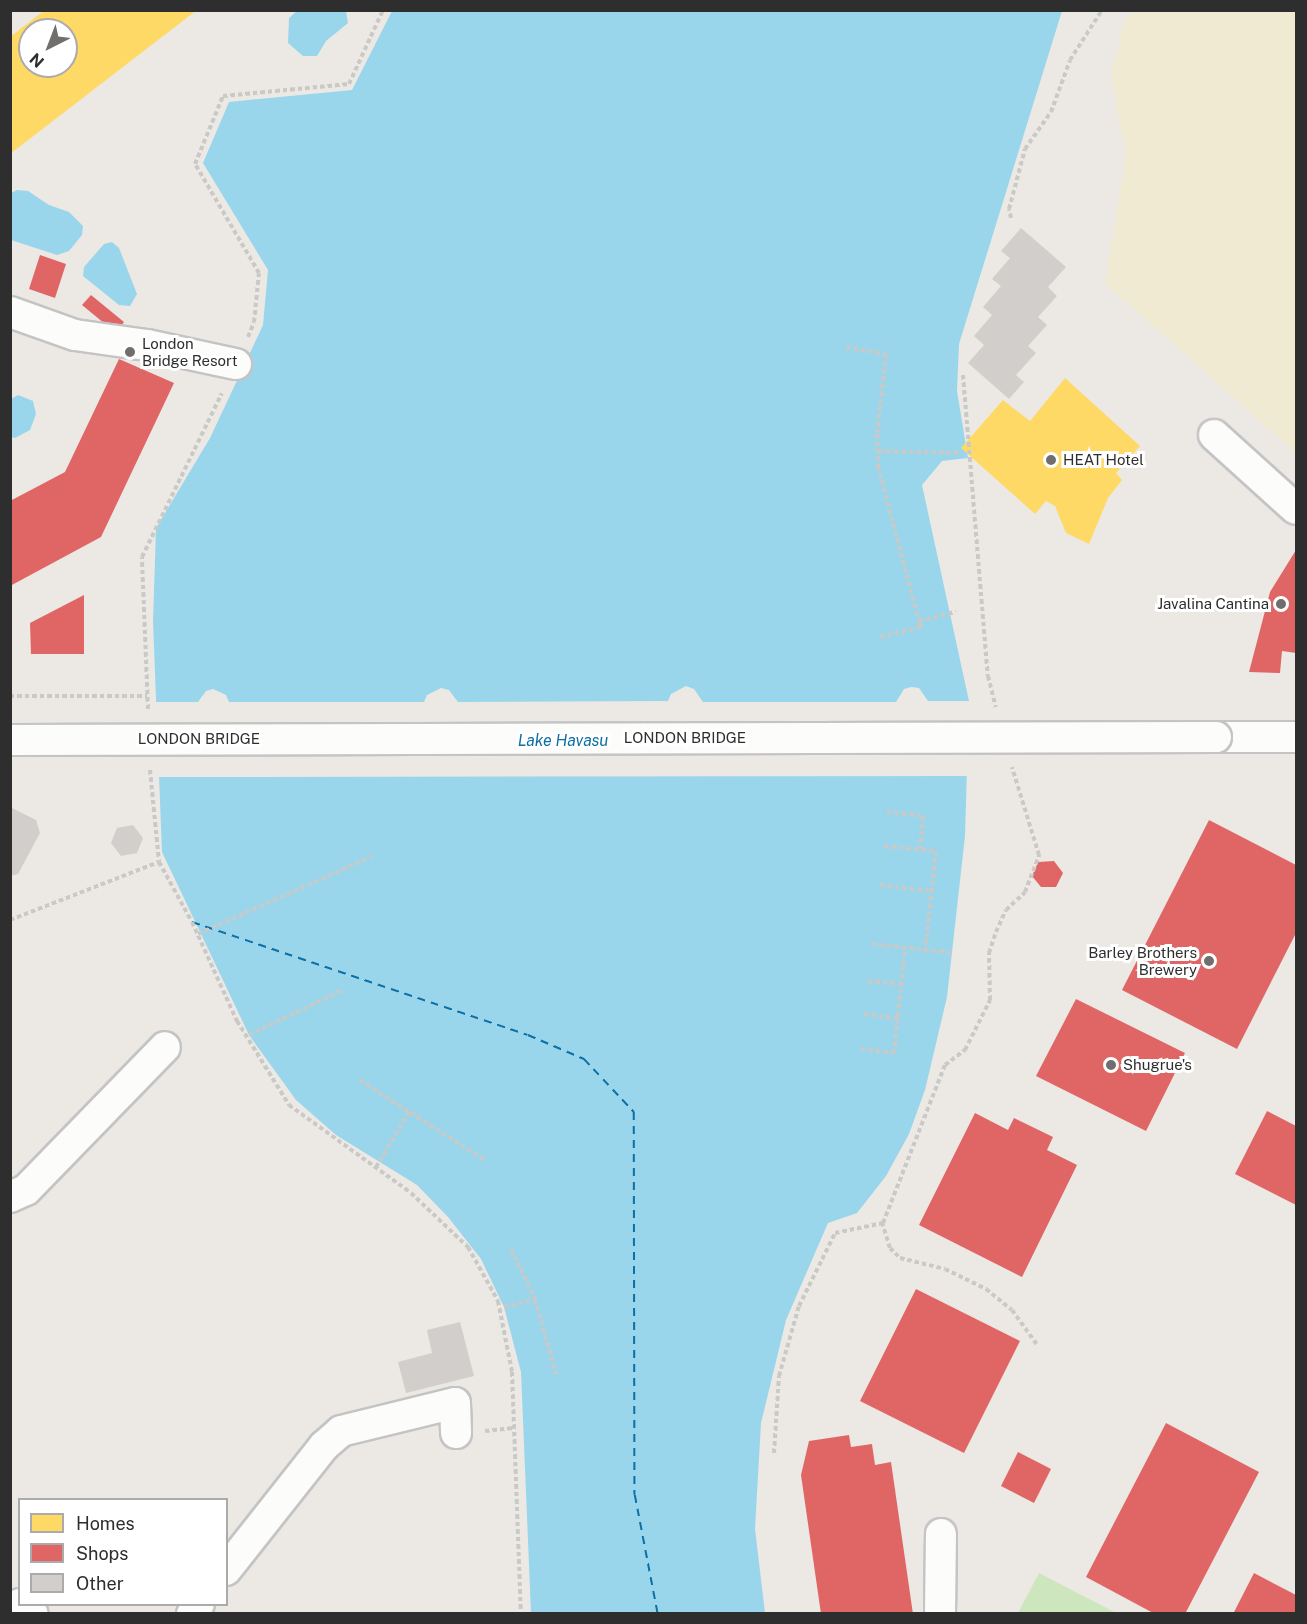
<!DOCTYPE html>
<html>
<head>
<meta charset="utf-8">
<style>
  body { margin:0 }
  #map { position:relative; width:1307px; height:1624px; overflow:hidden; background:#ece8e4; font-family:"Public Sans",sans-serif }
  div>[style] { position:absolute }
  .green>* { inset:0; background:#cee6be }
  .sand>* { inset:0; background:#f0ead3 }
  .water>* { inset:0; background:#99d6ec }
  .pier>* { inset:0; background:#ece8e4 }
  .homes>* { inset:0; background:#ffd966 }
  .shops>* { inset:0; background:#e06666 }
  .ferry>* { height:1.5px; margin-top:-0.75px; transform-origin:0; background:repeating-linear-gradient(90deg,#0d6fa3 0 8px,transparent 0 14px) }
  .building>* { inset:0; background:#d1cecb }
  .path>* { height:4px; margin-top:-2px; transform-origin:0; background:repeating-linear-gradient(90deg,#c9c9c8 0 4.5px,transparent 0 7.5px) }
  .roads { filter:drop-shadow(2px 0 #c5c4c5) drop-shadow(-2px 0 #c5c4c5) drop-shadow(0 2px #c5c4c5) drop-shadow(0 -2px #c5c4c5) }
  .minor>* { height:30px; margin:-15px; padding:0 15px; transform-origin:15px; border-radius:15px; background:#fcfcfb }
  .bridges { filter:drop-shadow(2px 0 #c5c4c5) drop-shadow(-2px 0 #c5c4c5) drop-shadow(0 2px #c5c4c5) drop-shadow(0 -2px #c5c4c5) }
  .minor-bridge>* { height:30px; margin:-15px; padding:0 15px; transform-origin:15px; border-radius:15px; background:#fcfcfb }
  .dots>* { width:16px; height:16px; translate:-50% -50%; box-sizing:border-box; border:3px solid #fff; border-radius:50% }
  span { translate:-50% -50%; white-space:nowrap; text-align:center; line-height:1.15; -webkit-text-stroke:6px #fff; paint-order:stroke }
  .poi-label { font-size:15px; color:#2e2e2e }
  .left { translate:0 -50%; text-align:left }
  .right { translate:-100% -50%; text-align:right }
  .street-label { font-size:15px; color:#2e2e2e }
  .water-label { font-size:16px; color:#0d6fa3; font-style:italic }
  .frame { position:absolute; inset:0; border:12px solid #2e2e2e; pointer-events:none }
  .legend { position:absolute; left:18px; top:1498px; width:210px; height:108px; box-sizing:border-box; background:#fff; border:2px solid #ababab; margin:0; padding:8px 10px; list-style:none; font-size:18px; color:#2e2e2e }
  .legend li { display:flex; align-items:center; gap:12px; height:30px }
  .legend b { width:30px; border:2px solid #ababab }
  .north { position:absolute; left:18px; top:18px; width:60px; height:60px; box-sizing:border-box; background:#fff; border:2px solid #ababab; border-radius:50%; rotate:222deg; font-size:16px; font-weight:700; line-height:24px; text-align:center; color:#2e2e2e }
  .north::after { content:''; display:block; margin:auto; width:21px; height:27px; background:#706f6e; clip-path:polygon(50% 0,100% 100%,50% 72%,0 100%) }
</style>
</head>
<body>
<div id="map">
  <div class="green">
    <div style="clip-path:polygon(1039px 1573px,1116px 1613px,1018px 1613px)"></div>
  </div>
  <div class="sand">
    <div style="clip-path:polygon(1139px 11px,1296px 11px,1296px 453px,1105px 283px,1126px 158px,1111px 74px,1126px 17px)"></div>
  </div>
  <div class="water">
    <div style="clip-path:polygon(346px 11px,348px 23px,326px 41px,317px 56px,303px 56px,288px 43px,289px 18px,297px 11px)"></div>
    <div style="clip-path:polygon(392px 11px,1062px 11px,959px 344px,957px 391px,968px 458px,942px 461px,922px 485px,969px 701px,965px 836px,947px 997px,925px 1090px,909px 1134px,886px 1176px,857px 1213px,828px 1223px,786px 1320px,761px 1423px,755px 1529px,765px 1613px,531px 1613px,521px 1372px,504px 1307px,481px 1259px,448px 1217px,417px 1185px,336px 1135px,296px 1100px,249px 1035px,162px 852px,153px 622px,156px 528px,210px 438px,263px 325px,268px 270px,203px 163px,229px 102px,352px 90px)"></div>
    <div style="clip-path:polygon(17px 190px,28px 191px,49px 205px,69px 212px,83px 226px,82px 235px,69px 251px,57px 255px,11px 240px,11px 193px)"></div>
    <div style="clip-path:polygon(112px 242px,119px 248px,137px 294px,130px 306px,119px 305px,83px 276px,84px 267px,104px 244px)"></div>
    <div style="clip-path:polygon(18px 395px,33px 401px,36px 414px,30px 430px,15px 438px,11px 437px,11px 399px)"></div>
  </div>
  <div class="pier">
    <div style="clip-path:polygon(686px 686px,694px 689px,703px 702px,896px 702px,904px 689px,911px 687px,919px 688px,928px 701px,972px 701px,970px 776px,156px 777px,153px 702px,198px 702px,206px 691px,213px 689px,226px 695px,229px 702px,424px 702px,427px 695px,441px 688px,449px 690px,458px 702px,668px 701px,671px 694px)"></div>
  </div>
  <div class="homes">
    <div style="clip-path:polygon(evenodd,45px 10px,197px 10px,10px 154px,10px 37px,45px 10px,30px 30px,66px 30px,66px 66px,30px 66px,30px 30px)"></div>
    <div style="clip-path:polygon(1065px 378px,1140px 446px,1116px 473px,1122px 480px,1108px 498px,1089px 544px,1066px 533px,1055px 506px,1046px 501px,1035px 514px,961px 448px,1003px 400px,1030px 421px)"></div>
  </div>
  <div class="shops">
    <div style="clip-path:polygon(40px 255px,66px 264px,55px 298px,29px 289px)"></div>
    <div style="clip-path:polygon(91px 295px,124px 322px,116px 333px,82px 305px)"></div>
    <div style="clip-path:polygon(119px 359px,174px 383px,101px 537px,10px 586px,10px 501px,65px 472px)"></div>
    <div style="clip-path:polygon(1296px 550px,1296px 653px,1282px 651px,1280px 673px,1249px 672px,1270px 592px)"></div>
    <div style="clip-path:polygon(84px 595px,84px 654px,31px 654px,30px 623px)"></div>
    <div style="clip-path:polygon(1209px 820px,1296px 865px,1296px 933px,1237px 1049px,1122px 990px)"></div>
    <div style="clip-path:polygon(1054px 861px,1063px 873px,1056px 887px,1041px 887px,1032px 876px,1038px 862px)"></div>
    <div style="clip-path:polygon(1076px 999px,1185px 1053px,1146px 1131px,1036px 1076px)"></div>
    <div style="clip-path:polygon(1267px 1111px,1296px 1126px,1296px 1205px,1235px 1174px)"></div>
    <div style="clip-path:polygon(975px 1113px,1008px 1130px,1014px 1118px,1053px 1137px,1047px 1150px,1077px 1165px,1022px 1277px,919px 1225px)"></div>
    <div style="clip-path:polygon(916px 1289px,1020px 1341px,964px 1453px,860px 1401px)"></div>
    <div style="clip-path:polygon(1166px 1423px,1259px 1472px,1185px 1614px,1155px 1614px,1086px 1577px)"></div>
    <div style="clip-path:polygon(849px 1435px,851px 1447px,872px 1444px,875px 1465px,891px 1462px,913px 1614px,821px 1614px,801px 1475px,809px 1441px)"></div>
    <div style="clip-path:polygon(1018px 1452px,1051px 1469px,1034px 1503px,1001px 1486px)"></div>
    <div style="clip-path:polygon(1254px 1573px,1296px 1595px,1296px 1614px,1233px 1614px)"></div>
  </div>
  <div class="ferry">
    <div style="left:192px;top:922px;width:354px;rotate:18.6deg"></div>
    <div style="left:528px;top:1035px;width:61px;rotate:23.2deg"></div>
    <div style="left:584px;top:1059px;width:73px;rotate:46.7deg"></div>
    <div style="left:634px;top:1112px;width:383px;rotate:89.9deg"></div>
    <div style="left:635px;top:1495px;width:121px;rotate:79.1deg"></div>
  </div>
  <div class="building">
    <div style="clip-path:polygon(1021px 228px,1066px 267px,1048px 287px,1057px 296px,1038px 317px,1047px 325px,1028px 346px,1036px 353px,1016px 375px,1024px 382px,1009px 399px,968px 363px,984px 345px,974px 336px,992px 315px,983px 307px,1001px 286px,992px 279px,1010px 258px,1001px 251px)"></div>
    <div style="clip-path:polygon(10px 807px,36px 820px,40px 833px,18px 874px,10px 876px)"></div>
    <div style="clip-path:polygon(133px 825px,143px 838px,137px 853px,121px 856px,111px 843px,117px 828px)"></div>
    <div style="clip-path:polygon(460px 1322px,474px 1376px,406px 1393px,398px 1362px,432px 1353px,427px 1330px)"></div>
  </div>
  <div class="path">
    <div style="left:1011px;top:218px;width:9px;rotate:-103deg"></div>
    <div style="left:1009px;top:209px;width:62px;rotate:-75.1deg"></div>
    <div style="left:1025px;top:149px;width:45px;rotate:-54.9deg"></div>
    <div style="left:1051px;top:112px;width:55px;rotate:-69.9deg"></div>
    <div style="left:1070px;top:60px;width:59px;rotate:-57.4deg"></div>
    <div style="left:248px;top:337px;width:16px;rotate:-68deg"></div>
    <div style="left:254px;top:322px;width:49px;rotate:-84.2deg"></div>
    <div style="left:259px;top:273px;width:126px;rotate:-120.4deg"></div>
    <div style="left:195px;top:164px;width:74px;rotate:-67.6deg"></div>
    <div style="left:223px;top:96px;width:127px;rotate:-5.4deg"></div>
    <div style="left:349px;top:84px;width:81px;rotate:-65.3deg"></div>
    <div style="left:846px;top:347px;width:41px;rotate:9.9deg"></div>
    <div style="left:886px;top:354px;width:81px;rotate:96.4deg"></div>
    <div style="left:877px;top:434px;width:32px;rotate:88deg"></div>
    <div style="left:878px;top:466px;width:160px;rotate:75.2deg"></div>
    <div style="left:919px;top:621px;width:38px;rotate:-14deg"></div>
    <div style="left:963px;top:375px;width:302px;rotate:85.3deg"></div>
    <div style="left:988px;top:676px;width:32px;rotate:76deg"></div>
    <div style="left:879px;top:451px;width:82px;rotate:1.4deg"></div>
    <div style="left:880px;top:637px;width:42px;rotate:-13.7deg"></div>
    <div style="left:921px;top:627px;width:6px;rotate:-108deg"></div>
    <div style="left:10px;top:696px;width:137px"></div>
    <div style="left:148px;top:709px;width:152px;rotate:-92.3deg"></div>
    <div style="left:142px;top:557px;width:182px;rotate:-64deg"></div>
    <div style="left:150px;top:770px;width:92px;rotate:84.4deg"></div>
    <div style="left:159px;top:862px;width:68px;rotate:61.2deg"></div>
    <div style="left:192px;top:922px;width:109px;rotate:65.6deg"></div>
    <div style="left:237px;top:1021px;width:99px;rotate:58.2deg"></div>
    <div style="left:289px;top:1105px;width:150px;rotate:35.8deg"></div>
    <div style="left:411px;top:1193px;width:79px;rotate:43.5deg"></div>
    <div style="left:468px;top:1247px;width:62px;rotate:60.9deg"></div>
    <div style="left:498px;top:1301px;width:72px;rotate:78.8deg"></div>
    <div style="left:512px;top:1372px;width:242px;rotate:87.9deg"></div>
    <div style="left:887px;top:812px;width:36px;rotate:6deg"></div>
    <div style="left:923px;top:816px;width:33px;rotate:95deg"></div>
    <div style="left:884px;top:846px;width:52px;rotate:5.5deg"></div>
    <div style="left:936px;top:851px;width:100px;rotate:96.3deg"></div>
    <div style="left:880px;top:885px;width:51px;rotate:6.7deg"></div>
    <div style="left:10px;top:920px;width:160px;rotate:-21.3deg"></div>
    <div style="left:198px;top:934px;width:191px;rotate:-24.1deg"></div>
    <div style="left:872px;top:944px;width:81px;rotate:6.3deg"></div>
    <div style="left:868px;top:981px;width:34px;rotate:5deg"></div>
    <div style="left:864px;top:1014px;width:34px;rotate:7deg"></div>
    <div style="left:249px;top:1035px;width:104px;rotate:-25.6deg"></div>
    <div style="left:861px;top:1049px;width:33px;rotate:7deg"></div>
    <div style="left:894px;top:1053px;width:106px;rotate:-84deg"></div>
    <div style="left:360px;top:1080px;width:148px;rotate:32.8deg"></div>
    <div style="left:376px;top:1167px;width:64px;rotate:-59deg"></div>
    <div style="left:882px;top:1222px;width:27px;rotate:73deg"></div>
    <div style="left:890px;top:1248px;width:14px;rotate:45deg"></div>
    <div style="left:900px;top:1258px;width:46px;rotate:13.7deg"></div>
    <div style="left:945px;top:1269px;width:46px;rotate:26deg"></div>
    <div style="left:986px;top:1289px;width:33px;rotate:39deg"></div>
    <div style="left:1012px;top:1310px;width:44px;rotate:54.2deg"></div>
    <div style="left:511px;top:1249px;width:55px;rotate:64.4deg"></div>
    <div style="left:535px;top:1299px;width:78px;rotate:74.4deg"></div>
    <div style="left:504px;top:1307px;width:32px;rotate:-14deg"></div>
    <div style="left:485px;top:1431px;width:29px;rotate:-6deg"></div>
    <div style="left:774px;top:1453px;width:77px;rotate:-86.3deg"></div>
    <div style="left:779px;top:1376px;width:73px;rotate:-74.1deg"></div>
    <div style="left:799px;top:1306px;width:81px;rotate:-63.7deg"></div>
    <div style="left:835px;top:1233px;width:49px;rotate:-11.8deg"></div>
    <div style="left:883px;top:1223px;width:170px;rotate:-68.6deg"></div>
    <div style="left:945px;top:1065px;width:25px;rotate:-37deg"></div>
    <div style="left:965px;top:1050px;width:56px;rotate:-63.4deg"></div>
    <div style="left:990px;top:1000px;width:47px;rotate:-91.2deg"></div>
    <div style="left:989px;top:953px;width:22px;rotate:-72deg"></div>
    <div style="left:996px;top:932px;width:24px;rotate:-66deg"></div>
    <div style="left:1006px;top:910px;width:26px;rotate:-43deg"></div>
    <div style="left:1025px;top:892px;width:40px;rotate:-69deg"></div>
    <div style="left:1039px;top:855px;width:92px;rotate:-107.1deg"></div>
  </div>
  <div class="roads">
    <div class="minor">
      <div style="left:10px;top:312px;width:69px;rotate:19.5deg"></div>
      <div style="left:75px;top:335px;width:73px;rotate:7.9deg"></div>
      <div style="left:147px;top:345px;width:91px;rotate:12.1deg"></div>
      <div style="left:1214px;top:435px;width:110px;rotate:42.1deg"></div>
      <div style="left:1216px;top:737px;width:80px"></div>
      <div style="left:10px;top:1197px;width:17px;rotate:-24deg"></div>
      <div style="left:26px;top:1190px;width:199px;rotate:-45.8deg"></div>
      <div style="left:226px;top:1570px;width:158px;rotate:-51.7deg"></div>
      <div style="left:324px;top:1446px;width:23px;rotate:-41deg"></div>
      <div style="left:341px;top:1431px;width:117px;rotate:-13.8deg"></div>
      <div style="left:455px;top:1403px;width:30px;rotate:88deg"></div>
      <div style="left:20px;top:1604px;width:16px;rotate:38deg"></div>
      <div style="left:192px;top:1614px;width:12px;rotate:-55deg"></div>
      <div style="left:940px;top:1614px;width:80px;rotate:-89.3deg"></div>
    </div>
  </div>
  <div class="bridges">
    <div class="minor-bridge">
      <div style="left:10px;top:740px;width:1206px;rotate:-0.14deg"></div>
    </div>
  </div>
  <div class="dots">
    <div style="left:130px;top:352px;background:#706f6e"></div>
    <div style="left:1051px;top:460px;background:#706f6e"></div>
    <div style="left:1281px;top:604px;background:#706f6e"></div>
    <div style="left:1209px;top:961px;background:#706f6e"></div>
    <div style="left:1111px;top:1065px;background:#706f6e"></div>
  </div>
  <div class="poi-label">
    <span class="left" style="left:142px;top:352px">London<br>Bridge Resort</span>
    <span class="left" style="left:1063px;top:460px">HEAT Hotel</span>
    <span class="right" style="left:1269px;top:604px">Javalina Cantina</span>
    <span class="right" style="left:1197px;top:961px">Barley Brothers<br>Brewery</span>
    <span class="left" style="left:1123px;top:1065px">Shugrue's</span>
  </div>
  <div class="street-label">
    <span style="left:685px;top:738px">LONDON BRIDGE</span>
    <span style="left:199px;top:739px">LONDON BRIDGE</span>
  </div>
  <div class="water-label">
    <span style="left:563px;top:741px">Lake Havasu</span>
  </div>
  <div class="frame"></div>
  <ul class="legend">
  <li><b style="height:16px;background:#ffd966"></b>Homes</li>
  <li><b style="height:16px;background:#e06666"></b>Shops</li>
  <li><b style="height:16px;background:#d1cecb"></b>Other</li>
  </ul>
  <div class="north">N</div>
</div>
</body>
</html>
